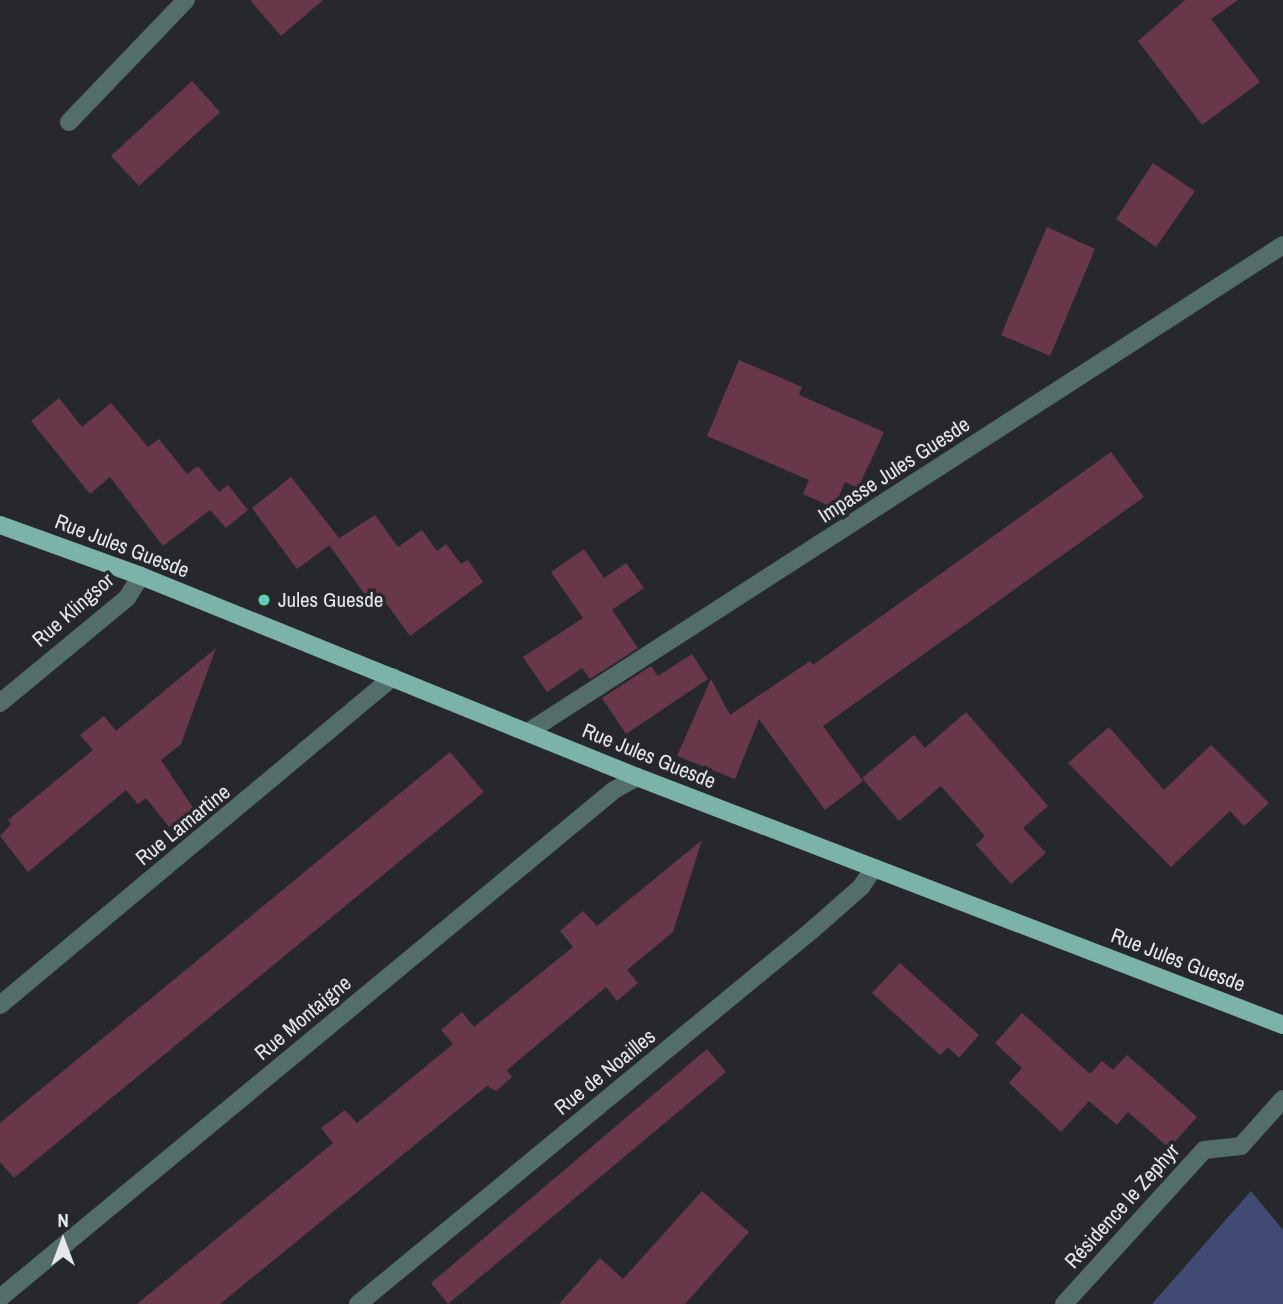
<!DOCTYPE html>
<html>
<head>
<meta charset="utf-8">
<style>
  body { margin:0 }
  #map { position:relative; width:1283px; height:1304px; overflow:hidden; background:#27282b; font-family:"Archivo Narrow",sans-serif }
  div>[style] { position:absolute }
  .green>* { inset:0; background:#414a72 }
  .building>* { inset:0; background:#68384a }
  .minor>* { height:18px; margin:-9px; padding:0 9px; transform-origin:9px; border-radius:9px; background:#536e69 }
  .major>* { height:18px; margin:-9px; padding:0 9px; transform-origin:9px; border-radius:9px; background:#7cb3a9 }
  .dots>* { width:19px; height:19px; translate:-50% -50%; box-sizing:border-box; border:4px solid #27282b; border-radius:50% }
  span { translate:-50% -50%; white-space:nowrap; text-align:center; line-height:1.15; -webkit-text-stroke:7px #27282b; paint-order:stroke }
  .street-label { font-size:21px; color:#e6e7e9 }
  .poi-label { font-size:21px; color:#e6e7e9 }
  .left { translate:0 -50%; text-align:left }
  .north { position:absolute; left:28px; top:1206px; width:70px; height:70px; -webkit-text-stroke:5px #27282b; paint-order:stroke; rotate:0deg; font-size:19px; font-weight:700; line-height:28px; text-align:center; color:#e6e7e9 }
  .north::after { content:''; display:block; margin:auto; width:24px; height:32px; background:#e6e7e9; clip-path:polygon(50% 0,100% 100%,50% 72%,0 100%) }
</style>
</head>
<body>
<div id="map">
  <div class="green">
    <div style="clip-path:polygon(1251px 1191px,1283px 1230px,1283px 1304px,1152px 1304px)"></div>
  </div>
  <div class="building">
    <div style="clip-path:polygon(250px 0,323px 0,281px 36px)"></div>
    <div style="clip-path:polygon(1185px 0,1238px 0,1211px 19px,1260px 82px,1202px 125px,1138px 41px)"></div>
    <div style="clip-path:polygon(192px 81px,220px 112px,139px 186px,111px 156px)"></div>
    <div style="clip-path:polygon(1153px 163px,1195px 191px,1156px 247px,1116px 219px)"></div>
    <div style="clip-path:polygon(1047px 227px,1095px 249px,1050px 356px,1001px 335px)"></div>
    <div style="clip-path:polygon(739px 360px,802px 387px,799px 395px,884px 432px,858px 488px,845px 482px,834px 508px,803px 494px,809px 480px,707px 436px)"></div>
    <div style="clip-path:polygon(59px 398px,82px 427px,111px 403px,148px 447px,159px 439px,187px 474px,198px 466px,219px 492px,228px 485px,248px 510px,226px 528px,210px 510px,163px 546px,110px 477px,90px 494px,31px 421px)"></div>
    <div style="clip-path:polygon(1111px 452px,1144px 497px,823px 726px,863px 781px,825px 810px,759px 719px,735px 779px,677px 756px,711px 679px,730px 715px,810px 661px,813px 665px)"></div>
    <div style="clip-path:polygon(291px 477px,339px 538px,297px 569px,252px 508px)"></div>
    <div style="clip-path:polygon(375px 515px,398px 547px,422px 530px,437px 551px,446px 544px,461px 564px,468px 560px,483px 582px,410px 636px,384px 600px,374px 607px,329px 545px)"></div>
    <div style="clip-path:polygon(584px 549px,604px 578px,626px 563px,644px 588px,612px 610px,638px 648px,590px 679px,582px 668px,547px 692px,523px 657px,583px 618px,551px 572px)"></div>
    <div style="clip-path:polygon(216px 648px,181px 744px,161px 760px,194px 809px,169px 827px,146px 798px,138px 804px,126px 790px,28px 872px,0 836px,11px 824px,8px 820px,93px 750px,80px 735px,104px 716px,116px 731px)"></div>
    <div style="clip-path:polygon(692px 654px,708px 679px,626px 734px,602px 698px,651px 666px,658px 676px)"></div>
    <div style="clip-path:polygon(966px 712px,1048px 806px,1023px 828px,1046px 853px,1011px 884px,976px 845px,985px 836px,941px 786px,899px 821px,862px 778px,914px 735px,925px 748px)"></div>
    <div style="clip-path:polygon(1109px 727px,1164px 790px,1211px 745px,1269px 803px,1244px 826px,1230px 811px,1171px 867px,1068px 763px)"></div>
    <div style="clip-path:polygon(450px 752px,484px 792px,14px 1178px,0 1162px,0 1123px)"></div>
    <div style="clip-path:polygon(702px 840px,673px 932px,627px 970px,638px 983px,617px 1001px,606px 987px,507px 1070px,512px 1077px,496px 1091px,487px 1086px,220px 1304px,137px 1304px,333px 1143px,321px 1128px,345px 1110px,357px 1123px,453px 1044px,441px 1030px,462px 1012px,474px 1027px,573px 947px,560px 931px,583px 911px,597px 926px)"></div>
    <div style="clip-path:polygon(900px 963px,979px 1035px,959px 1058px,948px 1047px,940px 1055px,872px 993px)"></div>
    <div style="clip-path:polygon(1022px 1013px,1090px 1074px,1102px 1061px,1113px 1070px,1127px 1055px,1197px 1117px,1169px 1148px,1128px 1112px,1117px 1125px,1089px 1101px,1061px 1132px,1009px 1083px,1022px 1068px,995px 1043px)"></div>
    <div style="clip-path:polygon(707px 1049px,726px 1072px,448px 1304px,431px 1283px)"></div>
    <div style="clip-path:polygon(702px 1191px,749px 1232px,685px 1304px,559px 1304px,600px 1258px,623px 1279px)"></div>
  </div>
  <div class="minor">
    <div style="left:69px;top:122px;width:169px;rotate:-46.2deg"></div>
    <div style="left:0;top:703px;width:165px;rotate:-39.6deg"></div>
    <div style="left:127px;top:598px;width:26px;rotate:-58deg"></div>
    <div style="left:528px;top:732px;width:898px;rotate:-32.82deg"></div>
    <div style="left:0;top:1005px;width:512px;rotate:-39.85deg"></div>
    <div style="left:0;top:1298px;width:797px;rotate:-39.6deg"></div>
    <div style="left:614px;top:790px;width:26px;rotate:-29deg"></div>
    <div style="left:358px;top:1304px;width:587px;rotate:-39.47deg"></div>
    <div style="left:811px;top:931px;width:67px;rotate:-41.3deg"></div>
    <div style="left:861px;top:887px;width:23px;rotate:-56deg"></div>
    <div style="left:1064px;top:1304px;width:208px;rotate:-47.7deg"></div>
    <div style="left:1204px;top:1150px;width:37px;rotate:-6deg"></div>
    <div style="left:1241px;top:1146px;width:63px;rotate:-48.2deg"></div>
  </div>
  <div class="major">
    <div style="left:0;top:525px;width:150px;rotate:19.9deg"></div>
    <div style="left:141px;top:576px;width:535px;rotate:22.06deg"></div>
    <div style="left:637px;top:777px;width:692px;rotate:21deg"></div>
  </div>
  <div class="dots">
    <div style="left:264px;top:600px;background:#5eceb8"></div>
  </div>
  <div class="street-label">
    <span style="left:894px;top:470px;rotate:-33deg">Impasse Jules Guesde</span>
    <span style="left:122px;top:546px;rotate:21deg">Rue Jules Guesde</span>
    <span style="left:73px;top:610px;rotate:-41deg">Rue Klingsor</span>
    <span style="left:649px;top:756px;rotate:22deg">Rue Jules Guesde</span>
    <span style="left:183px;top:825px;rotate:-39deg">Rue Lamartine</span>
    <span style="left:1178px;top:960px;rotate:21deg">Rue Jules Guesde</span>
    <span style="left:303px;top:1018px;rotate:-40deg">Rue Montaigne</span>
    <span style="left:605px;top:1072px;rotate:-39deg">Rue de Noailles</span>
    <span style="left:1122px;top:1206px;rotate:-48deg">Résidence le Zephyr</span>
  </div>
  <div class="poi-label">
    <span class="left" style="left:278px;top:600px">Jules Guesde</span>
  </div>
  <div class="north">N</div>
</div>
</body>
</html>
